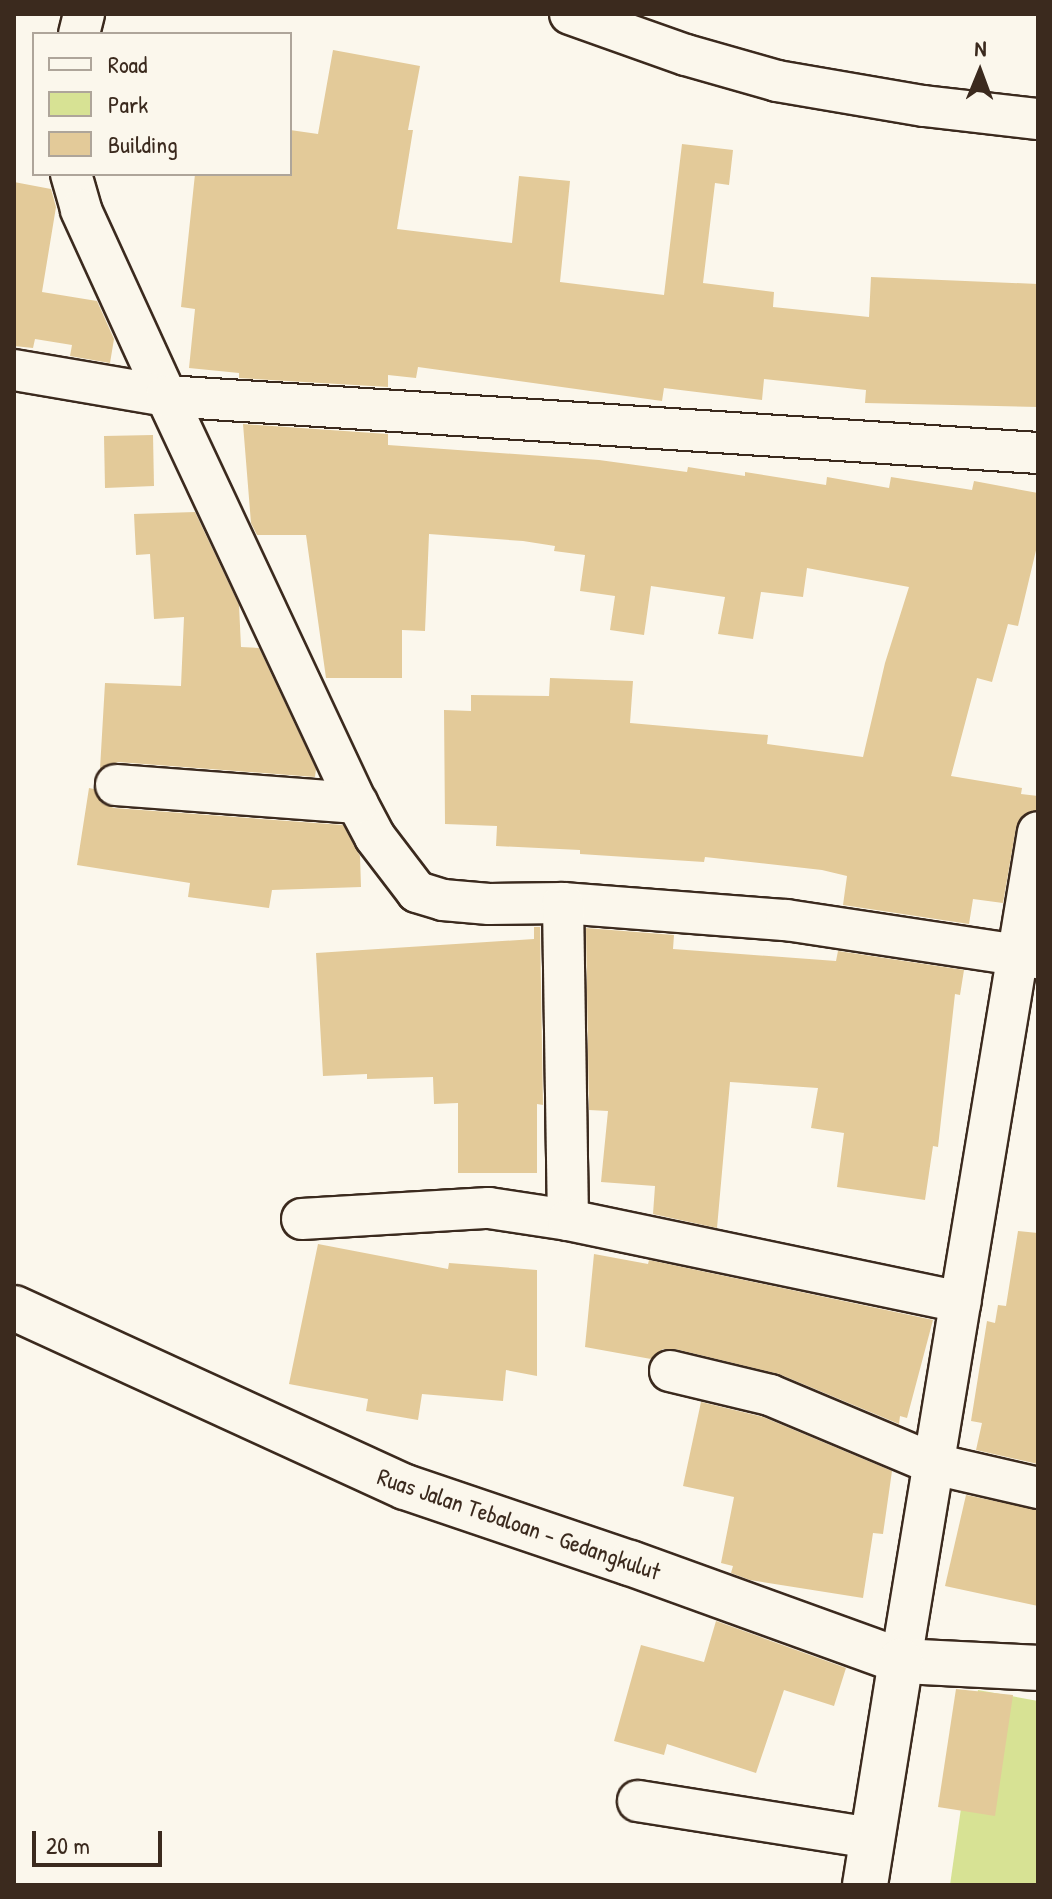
<!DOCTYPE html>
<html>
<head>
<meta charset="utf-8">
<style>
  body { margin:0 }
  #map { position:relative; width:1052px; height:1899px; overflow:hidden; background:#fbf7ec; font-family:"Patrick Hand",sans-serif }
  div>[style] { position:absolute }
  .green>* { inset:0; background:#d7e294 }
  .building>* { inset:0; background:#e3ca99 }
  .roads { filter:drop-shadow(2px 0 #3b2a1e) drop-shadow(-2px 0 #3b2a1e) drop-shadow(0 2px #3b2a1e) drop-shadow(0 -2px #3b2a1e) }
  .street>* { height:40px; margin:-20px; padding:0 20px; transform-origin:20px; border-radius:20px; background:#fbf7ec }
  .secondary>* { height:44px; margin:-22px; padding:0 22px; transform-origin:22px; border-radius:22px; background:#fbf7ec }
  span { translate:-50% -50%; white-space:nowrap; text-align:center; line-height:1.15; -webkit-text-stroke:8px #fbf7ec; paint-order:stroke }
  .street-label { font-size:24px; color:#3b2a1e }
  .frame { position:absolute; inset:0; border:16px solid #3b2a1e; pointer-events:none }
  .legend { position:absolute; left:32px; top:32px; width:260px; height:144px; box-sizing:border-box; background:#fbf7ec; border:2px solid #aea59a; margin:0; padding:10px 14px; list-style:none; font-size:24px; color:#3b2a1e }
  .legend li { display:flex; align-items:center; gap:16px; height:40px }
  .legend b { width:40px; border:2px solid #aea59a }
  .north { position:absolute; left:940px; top:32px; width:80px; height:80px; -webkit-text-stroke:6px #fbf7ec; paint-order:stroke; rotate:1deg; font-size:22px; font-weight:700; line-height:32px; text-align:center; color:#3b2a1e }
  .north::after { content:''; display:block; margin:auto; width:28px; height:36px; background:#3b2a1e; clip-path:polygon(50% 0,100% 100%,50% 72%,0 100%) }
  .scale { position:absolute; left:32px; top:1831px; width:130px; height:36px; box-sizing:border-box; border:4px solid #3b2a1e; border-top:0; padding-left:10px; font-size:24px; line-height:28px; white-space:nowrap; color:#3b2a1e; -webkit-text-stroke:6px #fbf7ec; paint-order:stroke }
</style>
</head>
<body>
<div id="map">
  <div class="green">
    <div style="clip-path:polygon(978px 1690px,1038px 1701px,1038px 1885px,950px 1885px)"></div>
  </div>
  <div class="building">
    <div style="clip-path:polygon(333px 50px,420px 66px,408px 130px,413px 130px,397px 229px,512px 243px,519px 176px,570px 181px,560px 282px,664px 295px,682px 144px,733px 150px,729px 185px,715px 183px,703px 283px,774px 292px,773px 307px,869px 317px,871px 277px,1038px 284px,1038px 407px,865px 403px,866px 390px,764px 379px,762px 400px,664px 388px,662px 401px,418px 367px,416px 378px,388px 375px,388px 387px,239px 378px,239px 373px,189px 368px,195px 309px,181px 307px,195px 174px,290px 174px,290px 130px,318px 134px)"></div>
    <div style="clip-path:polygon(14px 182px,51px 189px,56px 207px,42px 292px,97px 301px,114px 339px,110px 363px,70px 356px,72px 345px,35px 339px,33px 348px,14px 346px)"></div>
    <div style="clip-path:polygon(243px 424px,388px 434px,388px 445px,599px 460px,687px 472px,688px 467px,745px 476px,745px 472px,826px 485px,827px 477px,889px 488px,891px 477px,972px 490px,974px 481px,1038px 493px,1038px 542px,1018px 626px,1008px 624px,992px 682px,977px 678px,951px 776px,1022px 788px,1021px 794px,1038px 796px,1038px 810px,1021px 817px,1016px 828px,1003px 903px,973px 899px,969px 924px,843px 905px,847px 876px,822px 870px,705px 857px,704px 862px,580px 854px,580px 850px,496px 846px,497px 826px,445px 824px,444px 710px,471px 711px,471px 695px,549px 696px,550px 678px,633px 681px,630px 723px,768px 735px,767px 744px,863px 757px,885px 663px,909px 587px,807px 568px,803px 597px,761px 592px,753px 639px,718px 634px,725px 597px,651px 586px,644px 635px,610px 630px,615px 596px,580px 591px,585px 555px,554px 551px,555px 546px,523px 541px,429px 534px,425px 631px,402px 630px,402px 678px,326px 678px,306px 535px,257px 535px,251px 523px)"></div>
    <div style="clip-path:polygon(153px 435px,154px 486px,105px 488px,104px 436px)"></div>
    <div style="clip-path:polygon(195px 512px,239px 605px,241px 647px,259px 648px,316px 769px,315px 777px,118px 762px,100px 769px,105px 683px,181px 686px,184px 617px,154px 619px,150px 554px,136px 555px,134px 514px)"></div>
    <div style="clip-path:polygon(89px 788px,94px 789px,102px 803px,114px 808px,343px 825px,360px 856px,361px 887px,272px 890px,269px 908px,188px 897px,190px 883px,77px 865px)"></div>
    <div style="clip-path:polygon(534px 927px,540px 927px,543px 1105px,537px 1104px,537px 1173px,458px 1173px,458px 1103px,434px 1104px,433px 1077px,367px 1079px,367px 1074px,323px 1076px,316px 953px,534px 939px)"></div>
    <div style="clip-path:polygon(586px 928px,674px 935px,673px 949px,836px 961px,838px 951px,964px 970px,960px 995px,955px 994px,938px 1147px,933px 1146px,925px 1200px,837px 1187px,844px 1133px,811px 1128px,818px 1088px,730px 1082px,717px 1228px,653px 1214px,655px 1186px,601px 1182px,608px 1111px,589px 1110px)"></div>
    <div style="clip-path:polygon(1018px 1231px,1038px 1233px,1038px 1464px,976px 1450px,982px 1423px,971px 1421px,987px 1321px,995px 1323px,998px 1305px,1006px 1306px)"></div>
    <div style="clip-path:polygon(318px 1244px,448px 1269px,449px 1263px,537px 1270px,537px 1376px,506px 1370px,503px 1401px,422px 1394px,418px 1420px,366px 1411px,368px 1399px,289px 1384px)"></div>
    <div style="clip-path:polygon(594px 1254px,648px 1264px,649px 1260px,933px 1320px,907px 1418px,900px 1416px,899px 1424px,779px 1374px,675px 1349px,663px 1349px,651px 1359px,585px 1347px)"></div>
    <div style="clip-path:polygon(701px 1402px,763px 1417px,892px 1471px,883px 1534px,873px 1533px,863px 1598px,750px 1580px,731px 1573px,733px 1566px,721px 1563px,734px 1497px,683px 1486px)"></div>
    <div style="clip-path:polygon(966px 1495px,1038px 1510px,1038px 1606px,945px 1586px)"></div>
    <div style="clip-path:polygon(716px 1621px,846px 1668px,834px 1706px,784px 1690px,756px 1773px,667px 1744px,664px 1755px,614px 1741px,641px 1645px,704px 1662px)"></div>
    <div style="clip-path:polygon(956px 1689px,1013px 1695px,995px 1816px,938px 1807px)"></div>
  </div>
  <div class="roads">
    <div class="street">
      <div style="left:570px;top:14px;width:123px;rotate:19.5deg"></div>
      <div style="left:686px;top:55px;width:95px;rotate:15.9deg"></div>
      <div style="left:777px;top:81px;width:149px;rotate:9.7deg"></div>
      <div style="left:924px;top:106px;width:115px;rotate:6.5deg"></div>
      <div style="left:79px;top:34px;width:21px;rotate:-76deg"></div>
      <div style="left:71px;top:174px;width:37px;rotate:74deg"></div>
      <div style="left:81px;top:210px;width:205px;rotate:65.4deg"></div>
      <div style="left:166px;top:396px;width:450px;rotate:64.9deg"></div>
      <div style="left:357px;top:803px;width:38px;rotate:62deg"></div>
      <div style="left:375px;top:837px;width:69px;rotate:52.6deg"></div>
      <div style="left:417px;top:892px;width:27px;rotate:17deg"></div>
      <div style="left:443px;top:900px;width:46px;rotate:5deg"></div>
      <div style="left:489px;top:904px;width:74px;rotate:-0.8deg"></div>
      <div style="left:563px;top:903px;width:224px;rotate:4.4deg"></div>
      <div style="left:786px;top:920px;width:255px;rotate:8.6deg"></div>
      <div style="left:14px;top:370px;width:154px;rotate:9.7deg"></div>
      <div style="left:166px;top:396px;width:874px;rotate:3.74deg"></div>
      <div style="left:116px;top:785px;width:242px;rotate:4.3deg"></div>
      <div style="left:563px;top:903px;width:317px;rotate:89.1deg"></div>
      <div style="left:302px;top:1219px;width:187px;rotate:-3.4deg"></div>
      <div style="left:489px;top:1208px;width:80px;rotate:8.6deg"></div>
      <div style="left:568px;top:1220px;width:401px;rotate:11.8deg"></div>
      <div style="left:670px;top:1371px;width:103px;rotate:13.5deg"></div>
      <div style="left:770px;top:1395px;width:178px;rotate:22.8deg"></div>
      <div style="left:934px;top:1464px;width:107px;rotate:13deg"></div>
      <div style="left:901px;top:1661px;width:840px;rotate:-80.62deg"></div>
      <div style="left:638px;top:1801px;width:237px;rotate:9deg"></div>
    </div>
    <div class="secondary">
      <div style="left:14px;top:1308px;width:430px;rotate:24.6deg"></div>
      <div style="left:405px;top:1487px;width:237px;rotate:18.7deg"></div>
      <div style="left:630px;top:1563px;width:288px;rotate:19.9deg"></div>
      <div style="left:901px;top:1661px;width:137px;rotate:2.9deg"></div>
      <div style="left:865px;top:1885px;width:227px;rotate:-80.9deg"></div>
    </div>
  </div>
  <div class="street-label">
    <span style="left:519px;top:1524px;rotate:19deg">Ruas Jalan Tebaloan - Gedangkulut</span>
  </div>
  <div class="frame"></div>
  <ul class="legend">
  <li><b style="height:10px;background:#fbf7ec"></b>Road</li>
  <li><b style="height:22px;background:#d7e294"></b>Park</li>
  <li><b style="height:22px;background:#e3ca99"></b>Building</li>
  </ul>
  <div class="north">N</div>
  <div class="scale">20 m</div>
</div>
</body>
</html>
